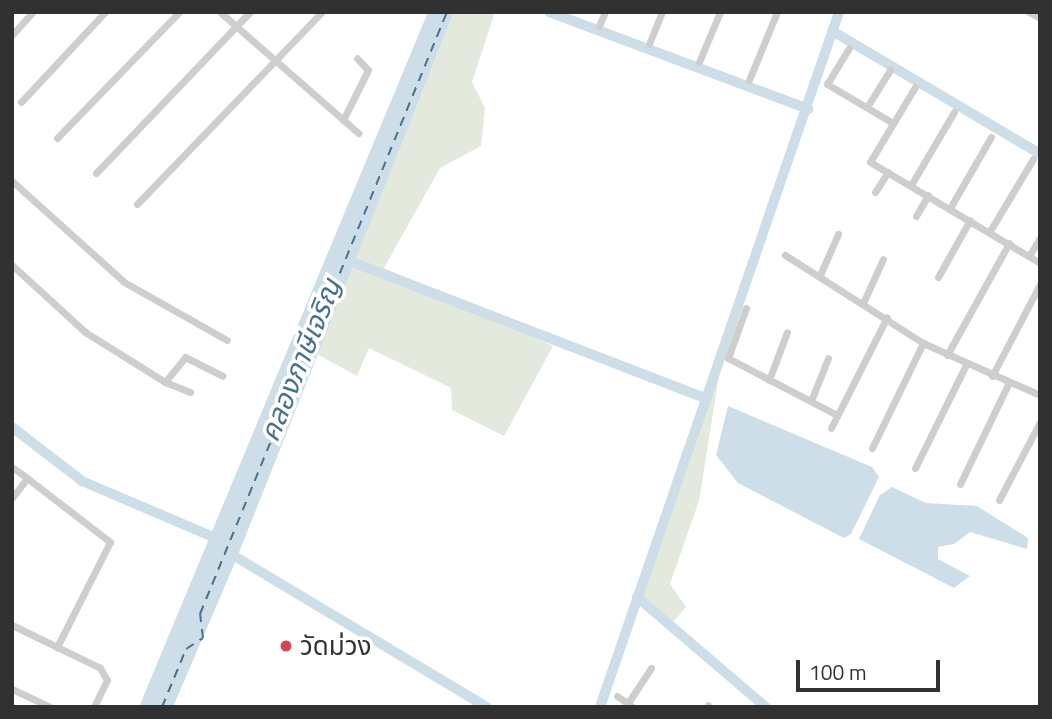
<!DOCTYPE html>
<html>
<head>
<meta charset="utf-8">
<style>
  body { margin:0 }
  #map { position:relative; width:1052px; height:719px; overflow:hidden; background:#fff; font-family:"Titillium Web","Noto Sans Thai",sans-serif }
  div>[style] { position:absolute }
  .green>* { inset:0; background:#e4e9de }
  .water>* { inset:0; background:#cddee8 }
  .canal>* { height:10px; margin:-5px; padding:0 5px; transform-origin:5px; border-radius:5px; background:#cddee8 }
  .ferry>* { height:2px; margin-top:-1px; transform-origin:0; background:repeating-linear-gradient(90deg,#47718c 0 9px,transparent 0 16px) }
  .street>* { height:7px; margin:-3.5px; padding:0 3.5px; transform-origin:3.5px; border-radius:3.5px; background:#cecece }
  .dots>* { width:19px; height:19px; translate:-50% -50%; box-sizing:border-box; border:4px solid #fff; border-radius:50% }
  span { translate:-50% -50%; white-space:nowrap; text-align:center; line-height:1.15; -webkit-text-stroke:7px #fff; paint-order:stroke }
  .poi-label { font-size:26px; color:#313131 }
  .left { translate:0 -50%; text-align:left }
  .water-label { font-size:28px; color:#47718c; font-style:italic }
  .frame { position:absolute; inset:0; border:14px solid #313131; pointer-events:none }
  .scale { position:absolute; left:796px; top:660px; width:144px; height:32px; box-sizing:border-box; border:4px solid #313131; border-top:0; padding-left:9px; font-size:21px; line-height:24px; white-space:nowrap; color:#313131; -webkit-text-stroke:5px #fff; paint-order:stroke }
</style>
</head>
<body>
<div id="map">
  <div class="green">
    <div style="clip-path:polygon(454px 12px,495px 12px,472px 82px,485px 108px,481px 146px,440px 168px,384px 268px,553px 346px,504px 436px,452px 410px,451px 388px,369px 348px,357px 376px,317px 354px)"></div>
    <div style="clip-path:polygon(719px 376px,699px 501px,670px 584px,686px 607px,668px 628px,634px 599px,701px 401px)"></div>
  </div>
  <div class="water">
    <div style="clip-path:polygon(428px 12px,454px 12px,234px 565px,173px 707px,139px 707px)"></div>
    <div style="clip-path:polygon(728px 406px,872px 467px,879px 477px,851px 534px,844px 538px,738px 483px,716px 455px)"></div>
    <div style="clip-path:polygon(892px 487px,926px 503px,977px 506px,1028px 538px,1027px 549px,970px 532px,954px 544px,938px 547px,938px 559px,970px 576px,954px 588px,859px 539px,880px 495px)"></div>
  </div>
  <div class="canal">
    <div style="left:549px;top:12px;width:277px;rotate:20.5deg"></div>
    <div style="left:834px;top:32px;width:239px;rotate:30.6deg"></div>
    <div style="left:342px;top:258px;width:391px;rotate:21.1deg"></div>
    <div style="left:12px;top:427px;width:88px;rotate:37.6deg"></div>
    <div style="left:82px;top:481px;width:153px;rotate:23.1deg"></div>
    <div style="left:226px;top:551px;width:304px;rotate:30.9deg"></div>
    <div style="left:637px;top:597px;width:170px;rotate:40.5deg"></div>
    <div style="left:600px;top:707px;width:735px;rotate:-71.02deg"></div>
  </div>
  <div class="ferry">
    <div style="left:162px;top:707px;width:63px;rotate:-67.5deg"></div>
    <div style="left:186px;top:649px;width:20px;rotate:-33deg"></div>
    <div style="left:203px;top:638px;width:24px;rotate:-97deg"></div>
    <div style="left:200px;top:614px;width:651px;rotate:-67.69deg"></div>
  </div>
  <div class="street">
    <div style="left:220px;top:12px;width:184px;rotate:41.2deg"></div>
    <div style="left:1029px;top:12px;width:13px;rotate:29deg"></div>
    <div style="left:599px;top:26px;width:15px;rotate:-67deg"></div>
    <div style="left:12px;top:35px;width:31px;rotate:-48deg"></div>
    <div style="left:649px;top:44px;width:35px;rotate:-68deg"></div>
    <div style="left:849px;top:48px;width:42px;rotate:121.4deg"></div>
    <div style="left:827px;top:84px;width:77px;rotate:30.6deg"></div>
    <div style="left:699px;top:62px;width:54px;rotate:-67.2deg"></div>
    <div style="left:749px;top:80px;width:74px;rotate:-67.6deg"></div>
    <div style="left:915px;top:87px;width:87px;rotate:121deg"></div>
    <div style="left:870px;top:162px;width:198px;rotate:30.7deg"></div>
    <div style="left:21px;top:102px;width:123px;rotate:-47deg"></div>
    <div style="left:867px;top:107px;width:44px;rotate:-58.1deg"></div>
    <div style="left:343px;top:120px;width:56px;rotate:-63.4deg"></div>
    <div style="left:368px;top:70px;width:16px;rotate:-133deg"></div>
    <div style="left:57px;top:138px;width:175px;rotate:-45.9deg"></div>
    <div style="left:96px;top:173px;width:223px;rotate:-46.3deg"></div>
    <div style="left:12px;top:181px;width:151px;rotate:42deg"></div>
    <div style="left:124px;top:282px;width:118px;rotate:29.4deg"></div>
    <div style="left:911px;top:185px;width:85px;rotate:-59.5deg"></div>
    <div style="left:875px;top:192px;width:24px;rotate:-57deg"></div>
    <div style="left:137px;top:204px;width:267px;rotate:-46.1deg"></div>
    <div style="left:950px;top:208px;width:82px;rotate:-60deg"></div>
    <div style="left:916px;top:216px;width:24px;rotate:-60deg"></div>
    <div style="left:990px;top:231px;width:84px;rotate:-59.2deg"></div>
    <div style="left:785px;top:255px;width:164px;rotate:32.5deg"></div>
    <div style="left:923px;top:343px;width:128px;rotate:24deg"></div>
    <div style="left:1029px;top:256px;width:21px;rotate:-59deg"></div>
    <div style="left:12px;top:265px;width:99px;rotate:42.5deg"></div>
    <div style="left:85px;top:332px;width:94px;rotate:32deg"></div>
    <div style="left:165px;top:382px;width:32px;rotate:-51deg"></div>
    <div style="left:185px;top:357px;width:42px;rotate:26.6deg"></div>
    <div style="left:820px;top:275px;width:45px;rotate:-66.3deg"></div>
    <div style="left:938px;top:277px;width:65px;rotate:-60.7deg"></div>
    <div style="left:864px;top:301px;width:46px;rotate:-65.7deg"></div>
    <div style="left:746px;top:308px;width:53px;rotate:109.8deg"></div>
    <div style="left:728px;top:358px;width:123px;rotate:27.6deg"></div>
    <div style="left:947px;top:355px;width:128px;rotate:-61deg"></div>
    <div style="left:992px;top:376px;width:104px;rotate:-62.4deg"></div>
    <div style="left:769px;top:380px;width:51px;rotate:-69.4deg"></div>
    <div style="left:165px;top:382px;width:27px;rotate:22deg"></div>
    <div style="left:811px;top:401px;width:46px;rotate:-68.4deg"></div>
    <div style="left:831px;top:428px;width:124px;rotate:-63.2deg"></div>
    <div style="left:872px;top:448px;width:117px;rotate:-64.1deg"></div>
    <div style="left:12px;top:467px;width:19px;rotate:36deg"></div>
    <div style="left:915px;top:468px;width:115px;rotate:-63.7deg"></div>
    <div style="left:960px;top:484px;width:113px;rotate:-64.3deg"></div>
    <div style="left:12px;top:498px;width:25px;rotate:-53deg"></div>
    <div style="left:27px;top:478px;width:105px;rotate:37.6deg"></div>
    <div style="left:110px;top:542px;width:118px;rotate:116.8deg"></div>
    <div style="left:999px;top:500px;width:88px;rotate:-62.3deg"></div>
    <div style="left:12px;top:625px;width:98px;rotate:26deg"></div>
    <div style="left:100px;top:668px;width:14px;rotate:60deg"></div>
    <div style="left:107px;top:680px;width:30px;rotate:116deg"></div>
    <div style="left:12px;top:689px;width:42px;rotate:25.3deg"></div>
    <div style="left:617px;top:696px;width:19px;rotate:35deg"></div>
    <div style="left:628px;top:703px;width:42px;rotate:-56.7deg"></div>
    <div style="left:707px;top:707px;width:2px;rotate:-63deg"></div>
  </div>
  <div class="dots">
    <div style="left:286px;top:646px;background:#d34853"></div>
  </div>
  <div class="poi-label">
    <span class="left" style="left:300px;top:646px">วัดม่วง</span>
  </div>
  <div class="water-label">
    <span style="left:300px;top:360px;rotate:-68deg">คลองภาษีเจริญ</span>
  </div>
  <div class="frame"></div>
  <div class="scale">100 m</div>
</div>
</body>
</html>
